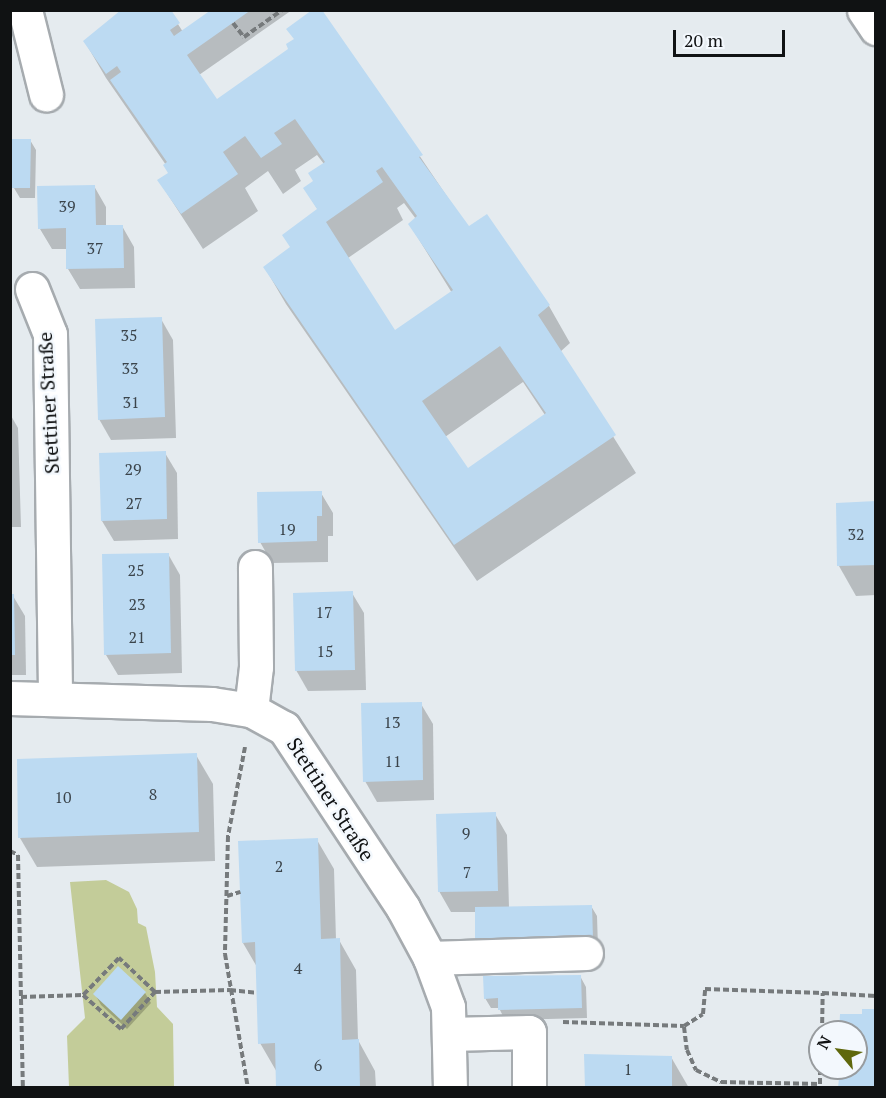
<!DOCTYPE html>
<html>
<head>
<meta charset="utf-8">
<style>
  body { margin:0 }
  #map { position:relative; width:886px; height:1098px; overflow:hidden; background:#e5ebef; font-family:"PT Serif",serif }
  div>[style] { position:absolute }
  .green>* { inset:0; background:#c3cc99 }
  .shadow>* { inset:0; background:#0003 }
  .building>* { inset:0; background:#bcdaf2 }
  .path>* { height:4px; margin-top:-2px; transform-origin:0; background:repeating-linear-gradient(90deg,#767a7c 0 6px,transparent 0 9px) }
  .roads { filter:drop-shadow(2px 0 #a6abaf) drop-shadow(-2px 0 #a6abaf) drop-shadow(0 2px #a6abaf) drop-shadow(0 -2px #a6abaf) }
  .minor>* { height:33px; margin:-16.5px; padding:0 16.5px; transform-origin:16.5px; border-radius:16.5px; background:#fff }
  span { translate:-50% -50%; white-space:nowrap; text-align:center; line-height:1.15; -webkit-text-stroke:5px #f3f8fd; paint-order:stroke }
  .number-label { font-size:16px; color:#3b444b }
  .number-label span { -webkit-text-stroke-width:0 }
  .street-label { font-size:20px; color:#101213 }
  .frame { position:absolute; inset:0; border:12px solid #101213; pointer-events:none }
  .north { position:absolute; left:808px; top:1020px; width:60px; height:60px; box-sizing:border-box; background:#f3f8fd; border:2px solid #989c9f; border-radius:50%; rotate:299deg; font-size:16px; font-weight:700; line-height:24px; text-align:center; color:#101213 }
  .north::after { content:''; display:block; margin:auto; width:21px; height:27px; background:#5f680c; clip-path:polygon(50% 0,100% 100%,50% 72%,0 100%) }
  .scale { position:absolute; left:673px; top:30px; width:112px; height:27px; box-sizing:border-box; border:3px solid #101213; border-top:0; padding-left:8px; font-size:18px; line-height:21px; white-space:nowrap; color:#101213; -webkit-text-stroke:4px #f3f8fd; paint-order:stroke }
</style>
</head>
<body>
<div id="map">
  <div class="green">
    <div style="clip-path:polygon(106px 880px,129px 892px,137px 909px,138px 923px,146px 927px,155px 972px,157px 1007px,173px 1024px,174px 1087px,69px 1087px,67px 1036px,85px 1018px,70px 882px)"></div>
  </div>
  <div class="shadow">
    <div style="clip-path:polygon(evenodd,169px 10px,183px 32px,214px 10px,292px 10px,199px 75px,217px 101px,290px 49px,295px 40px,288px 29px,321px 10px,469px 229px,487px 216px,549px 306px,570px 343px,560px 352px,636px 473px,477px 581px,286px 304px,265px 268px,291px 248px,318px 210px,305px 189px,315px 182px,324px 164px,317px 155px,295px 170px,301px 181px,283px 194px,268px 171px,245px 188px,258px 211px,203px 249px,159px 181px,170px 174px,166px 165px,106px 78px,85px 42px,169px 10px,404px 203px,416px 219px,410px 225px,452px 293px,395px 332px,348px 258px,403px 220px,397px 208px,404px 203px,169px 10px,523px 382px,545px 415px,468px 470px,445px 437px,523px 382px)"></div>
    <div style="clip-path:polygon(30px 140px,36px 150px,35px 198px,20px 198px,14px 188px,10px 188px,10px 141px)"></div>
    <div style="clip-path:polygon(94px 186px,106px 207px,106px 227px,122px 226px,134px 247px,135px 288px,80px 289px,68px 269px,68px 249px,52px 249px,40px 229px)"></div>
    <div style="clip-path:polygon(161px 319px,173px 340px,176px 438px,111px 440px,99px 419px)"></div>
    <div style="clip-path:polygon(10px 414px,18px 428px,21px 527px,10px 527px)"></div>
    <div style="clip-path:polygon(165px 453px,177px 473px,178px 539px,114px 541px,102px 521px)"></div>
    <div style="clip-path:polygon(321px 493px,333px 513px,333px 536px,328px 536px,328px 562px,272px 563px,260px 542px)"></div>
    <div style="clip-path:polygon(876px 503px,876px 595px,856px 596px,839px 566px,837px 504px)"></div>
    <div style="clip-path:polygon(168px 554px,180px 575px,182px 673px,118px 675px,106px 655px)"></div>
    <div style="clip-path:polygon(352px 593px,364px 613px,366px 690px,308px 691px,296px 670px)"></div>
    <div style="clip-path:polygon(10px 596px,13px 596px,25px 616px,26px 675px,10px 675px)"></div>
    <div style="clip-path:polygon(421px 704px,433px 724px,434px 800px,377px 802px,365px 781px)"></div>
    <div style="clip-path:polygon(196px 755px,213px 784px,215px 861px,37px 867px,20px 838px)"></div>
    <div style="clip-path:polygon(495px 814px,507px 835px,509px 908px,591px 906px,597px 916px,598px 948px,476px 912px,451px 912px,439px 891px)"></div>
    <div style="clip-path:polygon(317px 840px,334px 869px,336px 940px,339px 940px,356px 970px,358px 1040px,375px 1071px,376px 1088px,278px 1088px,278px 1074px,260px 1043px,257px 967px,243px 943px)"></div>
    <div style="clip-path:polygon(580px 976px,586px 987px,587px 1018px,505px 1020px,499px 1008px,491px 1008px,485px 998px)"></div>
    <div style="clip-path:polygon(145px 993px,151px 1003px,127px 1029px,101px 1005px,95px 994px)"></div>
    <div style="clip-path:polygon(671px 1057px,689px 1088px,585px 1088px)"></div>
  </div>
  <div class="building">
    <div style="clip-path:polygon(evenodd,121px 10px,171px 10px,180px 23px,170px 30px,174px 36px,211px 10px,251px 10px,187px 55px,217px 99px,288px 49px,286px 44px,294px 39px,286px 29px,312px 10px,322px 10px,423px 155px,419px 157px,469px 226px,487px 214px,550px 305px,538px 315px,616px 435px,454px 545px,263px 267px,290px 247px,282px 235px,317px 209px,303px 188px,313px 181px,308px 173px,325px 162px,295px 119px,274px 133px,282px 144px,261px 158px,245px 136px,223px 152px,238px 174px,181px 214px,157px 180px,168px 173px,163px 165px,167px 162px,110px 80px,121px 72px,117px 66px,106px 74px,83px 41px,121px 10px,382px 167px,417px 216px,408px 224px,453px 290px,395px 330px,326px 222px,383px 182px,376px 171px,382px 167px,121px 10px,500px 346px,546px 413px,468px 468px,422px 401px,500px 346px)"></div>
    <div style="clip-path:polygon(10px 139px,31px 139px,30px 188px,12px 188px)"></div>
    <div style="clip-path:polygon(95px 185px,96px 225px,123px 225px,124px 268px,66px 269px,66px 228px,38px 229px,37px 186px)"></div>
    <div style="clip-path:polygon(162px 317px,165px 417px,98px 420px,95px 319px)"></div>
    <div style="clip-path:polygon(166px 451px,167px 519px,101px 521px,99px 453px)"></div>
    <div style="clip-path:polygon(322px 491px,322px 516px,317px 516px,317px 541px,258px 543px,257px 492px)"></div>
    <div style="clip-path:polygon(876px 501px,876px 565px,837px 566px,836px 503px)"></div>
    <div style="clip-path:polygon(169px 553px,171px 653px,104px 655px,102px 554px)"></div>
    <div style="clip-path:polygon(353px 591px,355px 670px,295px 671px,293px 593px)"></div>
    <div style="clip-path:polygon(10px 594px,14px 594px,15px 655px,10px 655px)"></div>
    <div style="clip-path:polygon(422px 702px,423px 780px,363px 782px,361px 703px)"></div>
    <div style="clip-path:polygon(197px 753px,199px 832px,18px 838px,17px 759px)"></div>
    <div style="clip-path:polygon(496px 812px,498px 891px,438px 892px,436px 814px)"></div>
    <div style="clip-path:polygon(318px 838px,321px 939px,340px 938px,342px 1040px,359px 1039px,360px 1088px,276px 1088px,275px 1043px,258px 1044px,255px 942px,242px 943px,238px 841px)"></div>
    <div style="clip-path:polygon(592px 905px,593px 939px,475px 941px,475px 907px)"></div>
    <div style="clip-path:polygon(118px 966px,146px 992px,121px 1020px,93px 994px)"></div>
    <div style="clip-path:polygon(581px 975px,582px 1008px,498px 1010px,498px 998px,484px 999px,483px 976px)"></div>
    <div style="clip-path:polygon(862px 1009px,876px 1009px,876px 1088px,838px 1088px,840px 1068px,856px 1068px,856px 1032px,839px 1032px,840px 1014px,862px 1014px)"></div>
    <div style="clip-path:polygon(584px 1054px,672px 1056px,672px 1088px,585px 1088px)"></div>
  </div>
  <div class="path">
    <div style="left:233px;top:23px;width:18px;rotate:52deg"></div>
    <div style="left:244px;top:37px;width:47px;rotate:-35.4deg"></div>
    <div style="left:245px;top:747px;width:91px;rotate:100.8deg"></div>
    <div style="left:228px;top:836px;width:118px;rotate:91.5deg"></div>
    <div style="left:225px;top:954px;width:136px;rotate:80.3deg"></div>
    <div style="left:10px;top:851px;width:9px;rotate:27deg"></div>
    <div style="left:18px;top:855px;width:233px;rotate:88.8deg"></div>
    <div style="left:227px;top:896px;width:14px;rotate:-17deg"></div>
    <div style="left:155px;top:992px;width:75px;rotate:-1.5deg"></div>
    <div style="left:230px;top:990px;width:27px;rotate:6deg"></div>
    <div style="left:21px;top:997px;width:62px;rotate:-1.8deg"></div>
    <div style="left:83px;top:995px;width:51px;rotate:41.8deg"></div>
    <div style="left:121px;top:1029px;width:50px;rotate:-47.4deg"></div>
    <div style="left:155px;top:992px;width:50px;rotate:-136.6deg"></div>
    <div style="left:119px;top:958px;width:52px;rotate:134.2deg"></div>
    <div style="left:563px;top:1022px;width:121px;rotate:1.9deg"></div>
    <div style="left:684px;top:1026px;width:22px;rotate:-32deg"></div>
    <div style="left:703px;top:1014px;width:25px;rotate:-85deg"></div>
    <div style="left:705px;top:989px;width:118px;rotate:1.9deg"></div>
    <div style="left:684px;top:1027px;width:23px;rotate:83deg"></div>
    <div style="left:687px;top:1050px;width:22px;rotate:66deg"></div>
    <div style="left:696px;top:1070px;width:28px;rotate:26deg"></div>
    <div style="left:721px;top:1082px;width:99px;rotate:1.2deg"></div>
    <div style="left:820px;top:1084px;width:16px;rotate:-90deg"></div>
    <div style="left:822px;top:1032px;width:39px;rotate:-89deg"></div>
    <div style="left:823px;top:993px;width:53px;rotate:3.2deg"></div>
  </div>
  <div class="roads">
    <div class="minor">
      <div style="left:25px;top:10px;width:87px;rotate:76deg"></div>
      <div style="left:864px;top:10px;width:22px;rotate:56deg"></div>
      <div style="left:32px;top:289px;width:48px;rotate:68.2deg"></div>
      <div style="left:50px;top:334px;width:364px;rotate:89.2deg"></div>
      <div style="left:10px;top:698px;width:202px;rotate:1.7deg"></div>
      <div style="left:212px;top:704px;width:39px;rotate:9deg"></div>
      <div style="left:251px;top:710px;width:38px;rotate:29deg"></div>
      <div style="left:284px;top:728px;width:216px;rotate:56.5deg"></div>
      <div style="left:403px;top:908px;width:57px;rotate:61.6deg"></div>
      <div style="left:430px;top:958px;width:52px;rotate:69.8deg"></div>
      <div style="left:448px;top:1007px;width:81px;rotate:88.6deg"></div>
      <div style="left:251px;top:710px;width:43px;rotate:-83.4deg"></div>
      <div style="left:256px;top:667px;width:100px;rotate:-90.6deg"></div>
      <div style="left:430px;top:958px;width:156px;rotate:-1.8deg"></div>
      <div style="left:449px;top:1034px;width:80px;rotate:-1.4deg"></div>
      <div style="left:529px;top:1032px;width:56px;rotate:90deg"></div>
    </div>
  </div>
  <div class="number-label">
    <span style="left:67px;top:206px">39</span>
    <span style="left:95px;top:248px">37</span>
    <span style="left:129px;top:335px">35</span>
    <span style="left:130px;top:368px">33</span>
    <span style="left:131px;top:402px">31</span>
    <span style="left:133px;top:469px">29</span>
    <span style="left:134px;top:503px">27</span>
    <span style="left:287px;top:529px">19</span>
    <span style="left:856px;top:534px">32</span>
    <span style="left:136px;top:570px">25</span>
    <span style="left:137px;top:604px">23</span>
    <span style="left:324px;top:612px">17</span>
    <span style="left:137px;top:637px">21</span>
    <span style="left:325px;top:651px">15</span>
    <span style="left:392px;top:722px">13</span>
    <span style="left:393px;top:761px">11</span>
    <span style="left:153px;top:794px">8</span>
    <span style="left:63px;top:797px">10</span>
    <span style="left:466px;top:833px">9</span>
    <span style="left:279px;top:866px">2</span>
    <span style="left:467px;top:872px">7</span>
    <span style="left:298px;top:968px">4</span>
    <span style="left:318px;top:1065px">6</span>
    <span style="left:628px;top:1069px">1</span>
  </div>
  <div class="street-label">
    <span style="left:48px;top:403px;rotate:-93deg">Stettiner Straße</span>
    <span style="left:331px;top:799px;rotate:57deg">Stettiner Straße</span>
  </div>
  <div class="frame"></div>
  <div class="north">N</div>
  <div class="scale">20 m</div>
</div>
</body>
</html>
